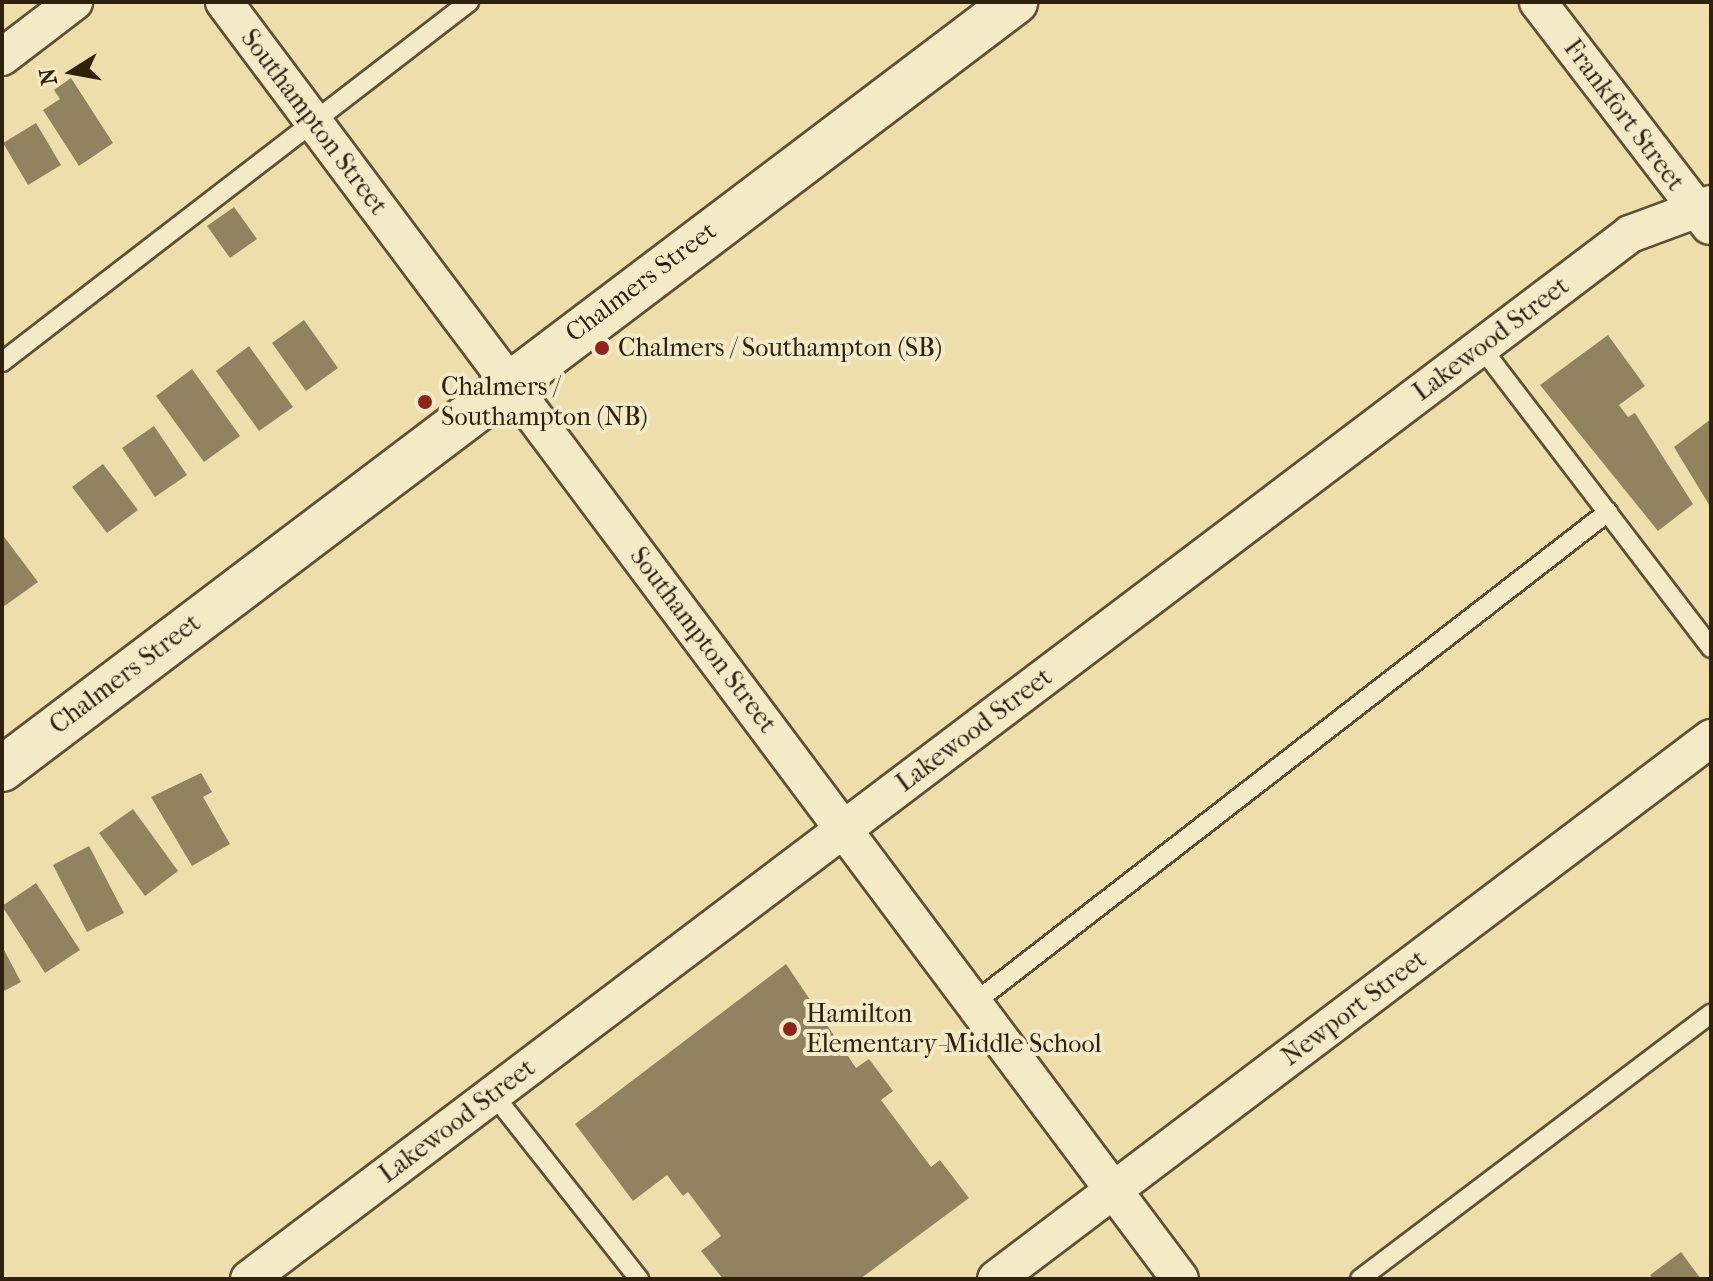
<!DOCTYPE html>
<html>
<head>
<meta charset="utf-8">
<style>
  body { margin:0 }
  #map { position:relative; width:1713px; height:1281px; overflow:hidden; background:#eedeab; font-family:"IM FELL French Canon",serif }
  div>[style] { position:absolute }
  .building>* { inset:0; background:#928360 }
  .roads { filter:drop-shadow(2px 0 #5f5035) drop-shadow(-2px 0 #5f5035) drop-shadow(0 2px #5f5035) drop-shadow(0 -2px #5f5035) }
  .service>* { height:18px; margin:-9px; padding:0 9px; transform-origin:9px; border-radius:9px; background:#f4eac8 }
  .minor>* { height:36px; margin:-18px; padding:0 18px; transform-origin:18px; border-radius:18px; background:#f4eac8 }
  .tertiary>* { height:44px; margin:-22px; padding:0 22px; transform-origin:22px; border-radius:22px; background:#f4eac8 }
  .dots>* { width:22px; height:22px; translate:-50% -50%; box-sizing:border-box; border:4px solid #f4eac8; border-radius:50% }
  span { translate:-50% -50%; white-space:nowrap; text-align:center; line-height:1.15; -webkit-text-stroke:8px #f4eac8; paint-order:stroke }
  .street-label { font-size:26px; color:#2f210e }
  .poi-label { font-size:26px; color:#2f210e }
  .left { translate:0 -50%; text-align:left }
  .frame { position:absolute; inset:0; border:4px solid #2f210e; pointer-events:none }
  .north { position:absolute; left:32px; top:32px; width:80px; height:80px; -webkit-text-stroke:6px #f4eac8; paint-order:stroke; rotate:259deg; font-size:22px; font-weight:700; line-height:32px; text-align:center; color:#2f210e }
  .north::after { content:''; display:block; margin:auto; width:28px; height:36px; background:#2f210e; clip-path:polygon(50% 0,100% 100%,50% 72%,0 100%) }
</style>
</head>
<body>
<div id="map">
  <div class="building">
    <div style="clip-path:polygon(71px 78px,113px 143px,79px 166px,43px 110px,60px 99px,54px 90px)"></div>
    <div style="clip-path:polygon(36px 123px,61px 165px,28px 185px,3px 143px)"></div>
    <div style="clip-path:polygon(234px 207px,257px 239px,230px 258px,207px 226px)"></div>
    <div style="clip-path:polygon(304px 320px,338px 368px,306px 391px,272px 343px)"></div>
    <div style="clip-path:polygon(1608px 335px,1645px 386px,1619px 405px,1628px 417px,1635px 413px,1693px 504px,1658px 531px,1540px 385px)"></div>
    <div style="clip-path:polygon(249px 346px,293px 407px,259px 431px,216px 371px)"></div>
    <div style="clip-path:polygon(192px 369px,240px 436px,204px 462px,156px 396px)"></div>
    <div style="clip-path:polygon(1711px 419px,1711px 508px,1674px 447px)"></div>
    <div style="clip-path:polygon(154px 426px,187px 475px,155px 497px,122px 448px)"></div>
    <div style="clip-path:polygon(103px 464px,138px 510px,107px 533px,72px 487px)"></div>
    <div style="clip-path:polygon(2px 534px,38px 582px,3px 607px,2px 606px)"></div>
    <div style="clip-path:polygon(201px 773px,212px 792px,203px 797px,230px 844px,192px 866px,151px 797px)"></div>
    <div style="clip-path:polygon(133px 809px,178px 871px,145px 896px,99px 833px)"></div>
    <div style="clip-path:polygon(89px 846px,124px 913px,87px 932px,53px 865px)"></div>
    <div style="clip-path:polygon(36px 883px,80px 950px,45px 973px,2px 906px)"></div>
    <div style="clip-path:polygon(2px 946px,21px 982px,2px 992px)"></div>
    <div style="clip-path:polygon(786px 964px,856px 1068px,869px 1059px,893px 1091px,881px 1100px,931px 1167px,940px 1160px,969px 1198px,860px 1279px,723px 1279px,701px 1251px,721px 1236px,688px 1192px,683px 1196px,667px 1175px,633px 1201px,575px 1124px)"></div>
    <div style="clip-path:polygon(1681px 1252px,1701px 1279px,1653px 1279px,1650px 1275px)"></div>
  </div>
  <div class="roads">
    <div class="service">
      <div style="left:1481px;top:347px;width:379px;rotate:52.6deg"></div>
      <div style="left:2px;top:362px;width:590px;rotate:-37.63deg"></div>
      <div style="left:974px;top:1003px;width:802px;rotate:-37.76deg"></div>
      <div style="left:493px;top:1094px;width:236px;rotate:51.7deg"></div>
      <div style="left:1360px;top:1279px;width:440px;rotate:-37.1deg"></div>
    </div>
    <div class="minor">
      <div style="left:224px;top:2px;width:1595px;rotate:53.18deg"></div>
      <div style="left:1538px;top:2px;width:282px;rotate:52.5deg"></div>
      <div style="left:2px;top:57px;width:91px;rotate:-37.4deg"></div>
      <div style="left:249px;top:1279px;width:1732px;rotate:-37.11deg"></div>
      <div style="left:1630px;top:234px;width:86px;rotate:-20.3deg"></div>
      <div style="left:996px;top:1279px;width:897px;rotate:-37.11deg"></div>
    </div>
    <div class="tertiary">
      <div style="left:2px;top:769px;width:1271px;rotate:-37.13deg"></div>
    </div>
  </div>
  <div class="dots">
    <div style="left:602px;top:348px;background:#8f2418"></div>
    <div style="left:425px;top:402px;background:#8f2418"></div>
    <div style="left:790px;top:1029px;background:#8f2418"></div>
  </div>
  <div class="street-label">
    <span style="left:1624px;top:115px;rotate:53deg">Frankfort Street</span>
    <span style="left:314px;top:122px;rotate:53deg">Southampton Street</span>
    <span style="left:641px;top:282px;rotate:-37deg">Chalmers Street</span>
    <span style="left:1491px;top:339px;rotate:-37deg">Lakewood Street</span>
    <span style="left:703px;top:640px;rotate:53deg">Southampton Street</span>
    <span style="left:125px;top:674px;rotate:-37deg">Chalmers Street</span>
    <span style="left:974px;top:730px;rotate:-37deg">Lakewood Street</span>
    <span style="left:1354px;top:1008px;rotate:-37deg">Newport Street</span>
    <span style="left:457px;top:1121px;rotate:-37deg">Lakewood Street</span>
  </div>
  <div class="poi-label">
    <span class="left" style="left:618px;top:348px">Chalmers / Southampton (SB)</span>
    <span class="left" style="left:441px;top:402px">Chalmers /<br>Southampton (NB)</span>
    <span class="left" style="left:806px;top:1029px">Hamilton<br>Elementary-Middle School</span>
  </div>
  <div class="frame"></div>
  <div class="north">N</div>
</div>
</body>
</html>
